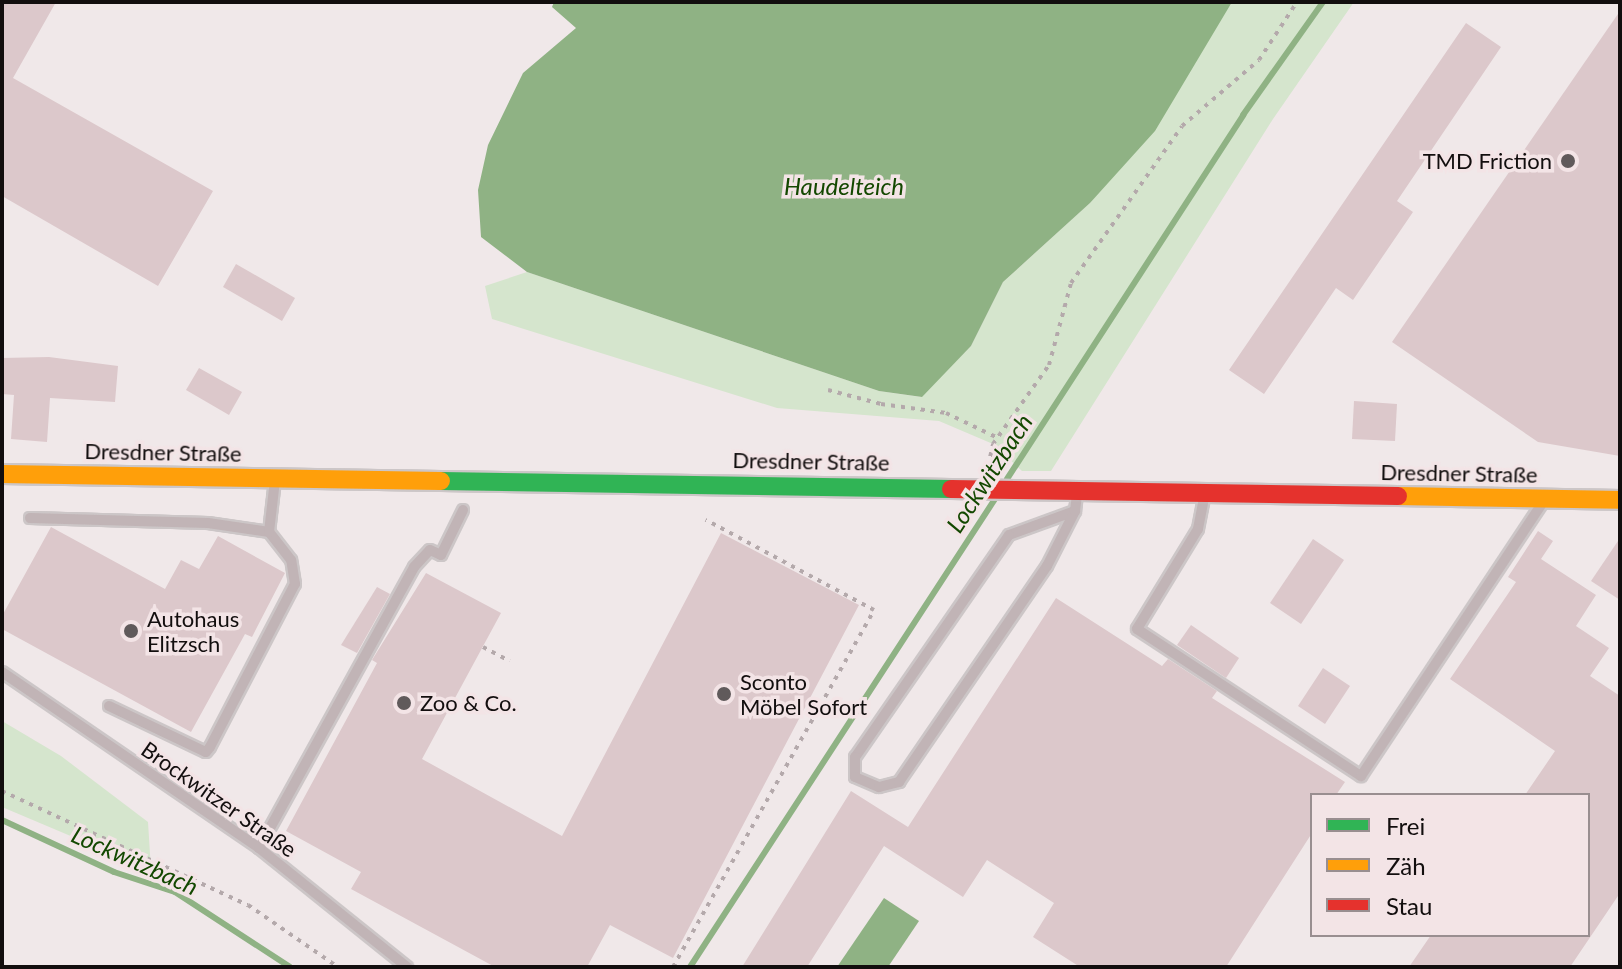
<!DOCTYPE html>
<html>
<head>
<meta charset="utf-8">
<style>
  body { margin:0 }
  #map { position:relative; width:1622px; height:969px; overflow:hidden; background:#f0e8e9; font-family:Lato,sans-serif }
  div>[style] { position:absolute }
  .green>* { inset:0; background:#d5e5cd }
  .water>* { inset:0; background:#8fb284 }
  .stream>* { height:6px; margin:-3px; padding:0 3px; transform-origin:3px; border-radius:3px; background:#8fb284 }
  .building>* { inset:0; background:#dcc8cb }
  .path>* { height:4px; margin-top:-2px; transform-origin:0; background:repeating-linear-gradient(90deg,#b4a9ab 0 4px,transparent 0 10px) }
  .roads { filter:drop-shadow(2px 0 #ccc6c7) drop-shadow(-2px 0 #ccc6c7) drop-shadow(0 2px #ccc6c7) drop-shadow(0 -2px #ccc6c7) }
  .lane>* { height:10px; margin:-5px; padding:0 5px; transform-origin:5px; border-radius:5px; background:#c1b4b6 }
  .fast>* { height:18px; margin:-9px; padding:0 9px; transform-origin:9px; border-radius:9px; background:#30b455 }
  .slow>* { height:18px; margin:-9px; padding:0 9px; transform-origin:9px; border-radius:9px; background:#ff9f0a }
  .jam>* { height:18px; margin:-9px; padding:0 9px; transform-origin:9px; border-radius:9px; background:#e5322d }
  .dots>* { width:22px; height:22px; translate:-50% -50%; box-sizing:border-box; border:4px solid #f3e4e6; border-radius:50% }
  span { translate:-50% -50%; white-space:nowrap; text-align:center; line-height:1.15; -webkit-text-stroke:7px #f3e4e6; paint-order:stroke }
  .poi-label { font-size:22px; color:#120e0e }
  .right { translate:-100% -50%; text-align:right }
  .left { translate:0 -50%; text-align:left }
  .street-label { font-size:22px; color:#120e0e }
  .water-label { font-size:24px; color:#134800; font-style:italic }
  .frame { position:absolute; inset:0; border:4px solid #120e0e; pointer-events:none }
  .legend { position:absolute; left:1310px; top:793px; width:280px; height:144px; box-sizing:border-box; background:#f3e4e6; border:2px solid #998e90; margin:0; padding:10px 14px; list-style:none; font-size:24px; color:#120e0e }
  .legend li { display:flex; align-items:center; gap:16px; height:40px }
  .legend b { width:40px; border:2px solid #998e90 }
</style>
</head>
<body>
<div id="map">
  <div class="green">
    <div style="clip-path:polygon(1232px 2px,1354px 2px,1273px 119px,1051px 471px,1022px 471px,993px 444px,939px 421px,777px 408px,492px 319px,485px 286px,527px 272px,879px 391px,921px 397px,971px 346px,1003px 282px,1090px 203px)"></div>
    <div style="clip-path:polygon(2px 721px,61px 756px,148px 822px,151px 870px,2px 807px)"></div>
  </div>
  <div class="water">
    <div style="clip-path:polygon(554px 2px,1232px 2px,1155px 131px,1090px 203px,1003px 282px,971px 346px,922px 397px,879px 391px,527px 272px,481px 237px,478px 190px,488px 145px,523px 73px,576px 28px,552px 7px)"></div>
    <div style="clip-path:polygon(884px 898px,919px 921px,888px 967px,837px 967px)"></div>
  </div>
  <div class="stream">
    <div style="left:1007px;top:479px;width:434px;rotate:-57deg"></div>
    <div style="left:1243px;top:115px;width:138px;rotate:-54.7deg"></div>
    <div style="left:2px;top:820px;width:123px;rotate:24.9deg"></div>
    <div style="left:114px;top:872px;width:64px;rotate:18.2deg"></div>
    <div style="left:175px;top:892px;width:137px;rotate:33.1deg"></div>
    <div style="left:690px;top:967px;width:559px;rotate:-56.91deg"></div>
  </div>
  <div class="building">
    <div style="clip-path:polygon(2px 2px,56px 2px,13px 78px,213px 191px,158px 286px,2px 196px)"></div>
    <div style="clip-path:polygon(1620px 11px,1620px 456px,1538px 442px,1392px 342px)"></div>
    <div style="clip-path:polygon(1466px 23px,1501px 47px,1397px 201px,1413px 212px,1353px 300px,1336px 288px,1264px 394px,1229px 370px)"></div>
    <div style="clip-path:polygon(236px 264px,295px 298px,282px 321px,223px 287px)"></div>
    <div style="clip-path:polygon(49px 357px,118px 366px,115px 402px,50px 398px,47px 442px,11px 439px,14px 395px,2px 394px,2px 358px)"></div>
    <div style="clip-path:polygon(199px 368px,242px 392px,229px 415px,186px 390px)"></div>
    <div style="clip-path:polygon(1354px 401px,1397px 404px,1395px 441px,1352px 439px)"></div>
    <div style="clip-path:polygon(51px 527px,165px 589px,181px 560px,199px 569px,218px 536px,285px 573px,252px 637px,245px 634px,191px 732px,2px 629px,2px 616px)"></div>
    <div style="clip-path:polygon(1538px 531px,1553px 541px,1541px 559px,1596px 595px,1576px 626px,1609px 648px,1590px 676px,1620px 696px,1620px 893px,1570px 967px,1409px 967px,1431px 935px,1588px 935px,1588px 795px,1525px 795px,1555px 751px,1450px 679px,1516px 582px,1508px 577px)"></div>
    <div style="clip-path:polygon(721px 533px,859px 605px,673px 958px,610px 925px,587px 967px,495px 967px,351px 889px,361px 872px,286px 831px,377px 663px,372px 660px,426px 573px,501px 613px,422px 759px,562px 836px)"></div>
    <div style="clip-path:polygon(1620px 538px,1620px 600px,1591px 581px)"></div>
    <div style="clip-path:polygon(1313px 539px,1344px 560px,1301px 624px,1270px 603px)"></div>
    <div style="clip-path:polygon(377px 587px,390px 594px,357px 653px,341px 645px)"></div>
    <div style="clip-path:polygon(1056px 598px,1162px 666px,1168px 659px,1217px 691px,1212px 698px,1345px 782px,1336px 795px,1312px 795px,1312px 833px,1226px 967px,1080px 967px,1033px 937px,1054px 903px,987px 860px,963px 897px,884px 846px,807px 967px,742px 967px,851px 791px,908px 827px)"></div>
    <div style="clip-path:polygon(1191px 625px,1239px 658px,1226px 678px,1177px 645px)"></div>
    <div style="clip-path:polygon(1323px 668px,1350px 686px,1325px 724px,1298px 706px)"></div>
  </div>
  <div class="path">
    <div style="left:828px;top:390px;width:55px;rotate:14.8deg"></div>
    <div style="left:881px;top:404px;width:66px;rotate:7.9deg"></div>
    <div style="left:946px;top:413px;width:58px;rotate:25.7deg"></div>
    <div style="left:988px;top:466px;width:23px;rotate:-77deg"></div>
    <div style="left:993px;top:444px;width:97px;rotate:-54.7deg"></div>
    <div style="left:1049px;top:365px;width:85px;rotate:-75deg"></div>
    <div style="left:1071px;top:283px;width:192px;rotate:-54.7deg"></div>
    <div style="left:1182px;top:126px;width:101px;rotate:-40.6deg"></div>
    <div style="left:1259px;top:60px;width:69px;rotate:-56.8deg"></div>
    <div style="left:483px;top:647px;width:30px;rotate:28deg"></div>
    <div style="left:2px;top:791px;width:271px;rotate:24.9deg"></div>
    <div style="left:248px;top:905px;width:109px;rotate:34.6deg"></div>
    <div style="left:673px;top:967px;width:410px;rotate:-60.6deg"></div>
    <div style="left:874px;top:610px;width:191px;rotate:-151.8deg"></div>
  </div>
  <div class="roads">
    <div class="lane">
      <div style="left:1204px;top:498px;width:32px;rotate:101deg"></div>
      <div style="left:1198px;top:529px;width:117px;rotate:121.4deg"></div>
      <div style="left:1137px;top:629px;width:268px;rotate:33.3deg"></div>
      <div style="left:1361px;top:776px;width:327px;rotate:-56.4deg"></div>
      <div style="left:1075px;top:511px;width:70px;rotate:160deg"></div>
      <div style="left:1009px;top:535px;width:270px;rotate:124.7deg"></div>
      <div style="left:855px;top:757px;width:20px;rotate:90deg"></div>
      <div style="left:855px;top:777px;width:26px;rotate:23deg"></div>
      <div style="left:879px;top:787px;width:21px;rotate:-14deg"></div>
      <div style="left:899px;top:782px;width:262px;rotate:-55.6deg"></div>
      <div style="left:1047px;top:566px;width:62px;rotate:-63deg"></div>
      <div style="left:1075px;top:511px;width:17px;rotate:-83deg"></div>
      <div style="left:30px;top:518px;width:178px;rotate:1.6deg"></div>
      <div style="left:208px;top:523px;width:62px;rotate:8.4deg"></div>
      <div style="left:2px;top:672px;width:311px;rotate:34.4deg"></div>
      <div style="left:259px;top:848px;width:190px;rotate:38.8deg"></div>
      <div style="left:109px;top:706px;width:107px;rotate:25.4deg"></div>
      <div style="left:206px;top:752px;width:6px;rotate:-51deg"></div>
      <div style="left:210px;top:747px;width:184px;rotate:-62.5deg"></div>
      <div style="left:295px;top:584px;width:24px;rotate:-99deg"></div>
      <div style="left:291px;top:560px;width:36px;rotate:-128deg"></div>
      <div style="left:269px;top:532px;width:52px;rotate:-83.4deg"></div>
      <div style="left:259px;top:848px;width:321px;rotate:-61.1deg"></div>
      <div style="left:414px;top:567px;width:23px;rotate:-47deg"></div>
      <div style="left:430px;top:550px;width:12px;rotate:24deg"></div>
      <div style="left:441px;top:555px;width:50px;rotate:-63.9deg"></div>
    </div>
    <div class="fast">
      <div style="left:441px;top:481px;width:510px;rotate:0.9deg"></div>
    </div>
    <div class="slow">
      <div style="left:2px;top:474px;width:439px;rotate:0.9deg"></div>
      <div style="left:1398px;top:496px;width:222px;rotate:1deg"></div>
    </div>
    <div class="jam">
      <div style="left:951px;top:489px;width:447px;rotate:0.9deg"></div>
    </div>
  </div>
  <div class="dots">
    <div style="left:1568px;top:161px;background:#605a5b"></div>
    <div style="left:131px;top:631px;background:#605a5b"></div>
    <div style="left:724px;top:694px;background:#605a5b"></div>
    <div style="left:404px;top:703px;background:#605a5b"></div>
  </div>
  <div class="poi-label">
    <span class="right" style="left:1552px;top:161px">TMD Friction</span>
    <span class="left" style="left:147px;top:631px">Autohaus<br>Elitzsch</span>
    <span class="left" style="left:740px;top:694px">Sconto<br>Möbel Sofort</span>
    <span class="left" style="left:420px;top:703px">Zoo &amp; Co.</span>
  </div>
  <div class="street-label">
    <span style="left:163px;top:452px;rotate:1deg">Dresdner Straße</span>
    <span style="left:811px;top:461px;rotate:1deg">Dresdner Straße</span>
    <span style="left:1459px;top:473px;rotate:1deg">Dresdner Straße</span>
    <span style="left:219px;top:799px;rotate:35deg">Brockwitzer Straße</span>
  </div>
  <div class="water-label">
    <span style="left:844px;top:186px">Haudelteich</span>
    <span style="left:989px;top:473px;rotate:-57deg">Lockwitzbach</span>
    <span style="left:135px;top:860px;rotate:24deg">Lockwitzbach</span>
  </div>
  <div class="frame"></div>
  <ul class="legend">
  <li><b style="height:10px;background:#30b455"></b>Frei</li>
  <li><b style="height:10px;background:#ff9f0a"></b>Zäh</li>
  <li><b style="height:10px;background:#e5322d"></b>Stau</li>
  </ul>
</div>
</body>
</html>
